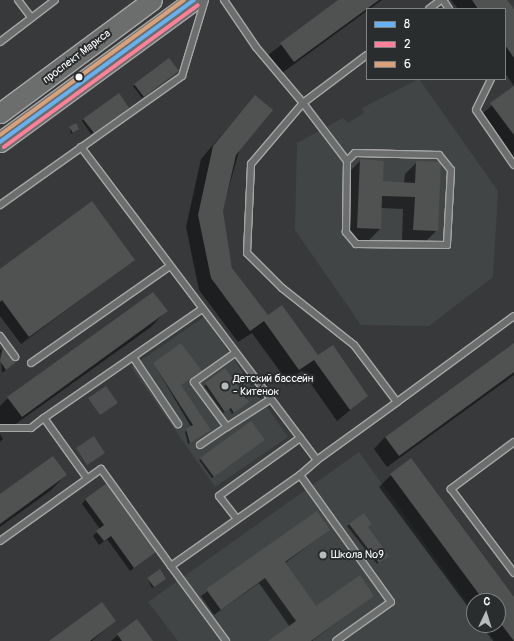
<!DOCTYPE html>
<html>
<head>
<meta charset="utf-8">
<style>
  body { margin:0 }
  #map { position:relative; width:514px; height:641px; overflow:hidden; background:#38393a; font-family:Pangolin,sans-serif }
  div>[style] { position:absolute }
  .built>* { inset:0; background:#424546 }
  .green>* { inset:0; background:#4d4f50 }
  .shadow>* { inset:0; background:#0007 }
  .building>* { inset:0; background:#505151 }
  .roads { filter:drop-shadow(1px 0 #a5a6a6) drop-shadow(-1px 0 #a5a6a6) drop-shadow(0 1px #a5a6a6) drop-shadow(0 -1px #a5a6a6) }
  .service>* { height:6px; margin:-3px; padding:0 3px; transform-origin:3px; border-radius:3px; background:#6c6d6d }
  .primary>* { height:19px; margin:-9.5px; padding:0 9.5px; transform-origin:9.5px; border-radius:9.5px; background:#6c6d6d }
  .bus-1>* { height:4px; margin:-2px; padding:0 2px; transform-origin:2px; border-radius:2px; background:#66b1f2 }
  .bus-2>* { height:4px; margin:-2px; padding:0 2px; transform-origin:2px; border-radius:2px; background:#ff8098 }
  .bus-3>* { height:4px; margin:-2px; padding:0 2px; transform-origin:2px; border-radius:2px; background:#d9a179 }
  .dots>* { width:11px; height:11px; translate:-50% -50%; box-sizing:border-box; border:2px solid #2a2d2e; border-radius:50% }
  span { translate:-50% -50%; white-space:nowrap; text-align:center; line-height:1.15; -webkit-text-stroke:4px #2a2d2e; paint-order:stroke }
  .street-label { font-size:11px; color:#fff }
  .poi-label { font-size:11px; color:#fff }
  .left { translate:0 -50%; text-align:left }
  .legend { position:absolute; left:366px; top:8px; width:140px; height:72px; box-sizing:border-box; background:#2a2d2e; border:1px solid #7f8182; margin:0; padding:5px 7px; list-style:none; font-size:12px; color:#fff }
  .legend li { display:flex; align-items:center; gap:8px; height:20px }
  .legend b { width:20px; border:1px solid #7f8182 }
  .north { position:absolute; left:466px; top:593px; width:40px; height:40px; box-sizing:border-box; background:#2a2d2e; border:1px solid #7f8182; border-radius:50%; rotate:4deg; font-size:11px; font-weight:700; line-height:16px; text-align:center; color:#fff }
  .north::after { content:''; display:block; margin:auto; width:14px; height:18px; background:#b9baba; clip-path:polygon(50% 0,100% 100%,50% 72%,0 100%) }
</style>
</head>
<body>
<div id="map">
  <div class="built">
    <div style="clip-path:polygon(419px 79px,498px 191px,493px 277px,429px 326px,361px 325px,295px 230px,297px 143px,343px 118px,348px 123px,364px 113px,362px 108px)"></div>
    <div style="clip-path:polygon(204px 317px,288px 437px,215px 487px,131px 367px)"></div>
    <div style="clip-path:polygon(359px 452px,474px 612px,474px 625px,484px 625px,495px 641px,178px 641px,148px 602px)"></div>
  </div>
  <div class="green">
    <div style="clip-path:polygon(106px 386px,118px 403px,100px 415px,88px 398px)"></div>
    <div style="clip-path:polygon(94px 436px,105px 453px,87px 465px,76px 448px)"></div>
  </div>
  <div class="shadow">
    <div style="clip-path:polygon(340px 0,382px 0,282px 73px,268px 55px)"></div>
    <div style="clip-path:polygon(451px 0,506px 0,514px 11px,514px 86px,505px 73px,505px 9px,458px 9px)"></div>
    <div style="clip-path:polygon(176px 73px,142px 98px,133px 86px,135px 85px)"></div>
    <div style="clip-path:polygon(514px 88px,514px 163px,479px 116px)"></div>
    <div style="clip-path:polygon(255px 96px,222px 211px,232px 268px,267px 316px,367px 396px,337px 421px,302px 371px,287px 381px,252px 333px,238px 342px,199px 290px,186px 227px,201px 159px)"></div>
    <div style="clip-path:polygon(126px 109px,91px 134px,82px 121px,83px 119px)"></div>
    <div style="clip-path:polygon(70px 128px,76px 131px,71px 134px)"></div>
    <div style="clip-path:polygon(361px 160px,382px 182px,404px 183px,405px 174px,417px 162px,437px 230px,425px 242px,402px 241px,403px 209px,381px 208px,380px 229px,368px 241px,346px 240px,349px 172px)"></div>
    <div style="clip-path:polygon(134px 260px,21px 344px,0 316px,0 270px)"></div>
    <div style="clip-path:polygon(166px 311px,151px 327px,6px 431px,0 424px,0 406px,8px 398px)"></div>
    <div style="clip-path:polygon(514px 344px,514px 375px,387px 467px,374px 449px,385px 437px)"></div>
    <div style="clip-path:polygon(3px 348px,14px 363px,2px 373px,0 350px)"></div>
    <div style="clip-path:polygon(154px 364px,180px 385px,208px 431px,188px 444px,185px 432px,191px 427px)"></div>
    <div style="clip-path:polygon(225px 370px,246px 404px,232px 414px,229px 409px,223px 413px,204px 386px)"></div>
    <div style="clip-path:polygon(0 434px,3px 439px,0 442px)"></div>
    <div style="clip-path:polygon(262px 442px,212px 478px,199px 460px,201px 459px)"></div>
    <div style="clip-path:polygon(66px 475px,50px 491px,0 527px,0 495px)"></div>
    <div style="clip-path:polygon(391px 475px,514px 599px,514px 641px,493px 641px,481px 625px,498px 625px,498px 601px,474px 601px,474px 615px,379px 487px)"></div>
    <div style="clip-path:polygon(86px 499px,155px 552px,130px 571px,107px 539px,99px 545px,93px 536px,100px 529px,82px 504px)"></div>
    <div style="clip-path:polygon(317px 512px,329px 530px,284px 564px,316px 608px,373px 596px,312px 641px,270px 641px,290px 627px,259px 583px,214px 615px,201px 596px)"></div>
    <div style="clip-path:polygon(364px 514px,367px 527px,385px 558px,377px 564px,347px 526px)"></div>
    <div style="clip-path:polygon(148px 579px,163px 580px,152px 588px)"></div>
    <div style="clip-path:polygon(115px 621px,92px 641px,51px 641px)"></div>
    <div style="clip-path:polygon(118px 635px,152px 641px,111px 641px)"></div>
  </div>
  <div class="building">
    <div style="clip-path:polygon(338px 0,379px 0,294px 62px,280px 43px)"></div>
    <div style="clip-path:polygon(472px 0,507px 0,514px 9px,514px 58px,505px 45px,505px 9px,478px 9px)"></div>
    <div style="clip-path:polygon(169px 58px,179px 71px,144px 97px,134px 84px)"></div>
    <div style="clip-path:polygon(514px 86px,514px 135px,490px 103px)"></div>
    <div style="clip-path:polygon(119px 93px,129px 108px,94px 133px,83px 119px)"></div>
    <div style="clip-path:polygon(255px 95px,273px 110px,236px 155px,223px 211px,232px 268px,268px 315px,282px 305px,318px 355px,333px 345px,368px 396px,350px 410px,314px 360px,299px 370px,264px 321px,250px 331px,211px 278px,198px 215px,213px 146px)"></div>
    <div style="clip-path:polygon(76px 123px,79px 129px,73px 133px,69px 127px)"></div>
    <div style="clip-path:polygon(360px 159px,384px 161px,383px 181px,415px 183px,416px 161px,441px 162px,438px 231px,413px 230px,415px 197px,382px 196px,381px 229px,357px 228px)"></div>
    <div style="clip-path:polygon(92px 201px,135px 260px,29px 337px,2px 300px,0 302px,0 269px)"></div>
    <div style="clip-path:polygon(153px 292px,168px 311px,22px 417px,7px 397px)"></div>
    <div style="clip-path:polygon(181px 343px,202px 371px,181px 385px,211px 430px,190px 443px,186px 429px,193px 425px,153px 363px)"></div>
    <div style="clip-path:polygon(514px 343px,514px 372px,399px 456px,385px 437px)"></div>
    <div style="clip-path:polygon(3px 346px,15px 363px,6px 370px,0 361px)"></div>
    <div style="clip-path:polygon(225px 368px,249px 402px,234px 413px,231px 408px,225px 412px,205px 383px)"></div>
    <div style="clip-path:polygon(251px 421px,265px 440px,214px 477px,200px 458px)"></div>
    <div style="clip-path:polygon(53px 456px,67px 475px,0 524px,0 494px)"></div>
    <div style="clip-path:polygon(411px 458px,514px 597px,514px 641px,498px 620px,498px 601px,484px 601px,390px 474px)"></div>
    <div style="clip-path:polygon(107px 483px,156px 552px,134px 568px,111px 536px,104px 541px,96px 531px,104px 525px,85px 499px)"></div>
    <div style="clip-path:polygon(317px 511px,330px 530px,285px 562px,316px 606px,360px 575px,374px 596px,311px 641px,268px 641px,296px 621px,265px 578px,221px 610px,206px 589px)"></div>
    <div style="clip-path:polygon(364px 513px,372px 524px,368px 527px,389px 556px,379px 563px,349px 524px)"></div>
    <div style="clip-path:polygon(160px 569px,166px 579px,154px 587px,147px 578px)"></div>
    <div style="clip-path:polygon(102px 602px,116px 621px,90px 641px,49px 641px)"></div>
    <div style="clip-path:polygon(137px 619px,153px 641px,122px 641px,117px 634px)"></div>
  </div>
  <div class="roads">
    <div class="service">
      <div style="left:18px;top:0;width:21px;rotate:53deg"></div>
      <div style="left:443px;top:0;width:11px;rotate:56deg"></div>
      <div style="left:429px;top:9px;width:15px;rotate:-37deg"></div>
      <div style="left:0;top:42px;width:69px;rotate:-37.4deg"></div>
      <div style="left:491px;top:79px;width:34px;rotate:116deg"></div>
      <div style="left:476px;top:110px;width:67px;rotate:55.4deg"></div>
      <div style="left:81px;top:147px;width:392px;rotate:53deg"></div>
      <div style="left:317px;top:460px;width:99px;rotate:-35.9deg"></div>
      <div style="left:397px;top:402px;width:71px;rotate:-127deg"></div>
      <div style="left:354px;top:345px;width:92px;rotate:-141.6deg"></div>
      <div style="left:282px;top:288px;width:49px;rotate:-135deg"></div>
      <div style="left:247px;top:253px;width:89px;rotate:-87.4deg"></div>
      <div style="left:251px;top:164px;width:80px;rotate:-49.6deg"></div>
      <div style="left:303px;top:103px;width:73px;rotate:-130deg"></div>
      <div style="left:256px;top:47px;width:57px;rotate:-124.2deg"></div>
      <div style="left:347px;top:161px;width:11px;rotate:-45deg"></div>
      <div style="left:355px;top:153px;width:84px;rotate:1.4deg"></div>
      <div style="left:439px;top:155px;width:19px;rotate:51deg"></div>
      <div style="left:451px;top:170px;width:75px;rotate:93.1deg"></div>
      <div style="left:447px;top:245px;width:91px;rotate:-179.4deg"></div>
      <div style="left:356px;top:244px;width:16px;rotate:-130deg"></div>
      <div style="left:346px;top:232px;width:71px;rotate:-89.2deg"></div>
      <div style="left:347px;top:161px;width:73px;rotate:-127.2deg"></div>
      <div style="left:303px;top:103px;width:80px;rotate:-36.9deg"></div>
      <div style="left:0;top:205px;width:223px;rotate:-35.3deg"></div>
      <div style="left:182px;top:76px;width:79px;rotate:-73.2deg"></div>
      <div style="left:0;top:336px;width:26px;rotate:54deg"></div>
      <div style="left:133px;top:357px;width:81px;rotate:56.1deg"></div>
      <div style="left:31px;top:363px;width:169px;rotate:-34.9deg"></div>
      <div style="left:397px;top:402px;width:145px;rotate:-36.3deg"></div>
      <div style="left:44px;top:418px;width:192px;rotate:-34.6deg"></div>
      <div style="left:227px;top:427px;width:52px;rotate:-32.5deg"></div>
      <div style="left:0;top:428px;width:31px"></div>
      <div style="left:31px;top:428px;width:16px;rotate:-38deg"></div>
      <div style="left:44px;top:418px;width:74px;rotate:54.4deg"></div>
      <div style="left:514px;top:442px;width:79px;rotate:143.3deg"></div>
      <div style="left:451px;top:489px;width:105px;rotate:53.1deg"></div>
      <div style="left:200px;top:445px;width:32px;rotate:-34deg"></div>
      <div style="left:227px;top:427px;width:56px;rotate:-126.3deg"></div>
      <div style="left:194px;top:382px;width:50px;rotate:-35.3deg"></div>
      <div style="left:300px;top:475px;width:156px;rotate:54.4deg"></div>
      <div style="left:391px;top:602px;width:67px;rotate:144.7deg"></div>
      <div style="left:237px;top:519px;width:29px;rotate:-128deg"></div>
      <div style="left:219px;top:496px;width:100px;rotate:-35.6deg"></div>
      <div style="left:0;top:541px;width:124px;rotate:-35.5deg"></div>
      <div style="left:101px;top:469px;width:120px;rotate:54.2deg"></div>
      <div style="left:171px;top:566px;width:158px;rotate:-35.2deg"></div>
      <div style="left:300px;top:475px;width:23px;rotate:-41deg"></div>
      <div style="left:171px;top:566px;width:93px;rotate:53.7deg"></div>
    </div>
    <div class="primary">
      <div style="left:0;top:113px;width:189px;rotate:-36.6deg"></div>
      <div style="left:0;top:142px;width:240px;rotate:-36.2deg"></div>
    </div>
  </div>
  <div class="bus-1">
    <div style="left:0;top:142px;width:240px;rotate:-36.2deg"></div>
  </div>
  <div class="bus-2">
    <div style="left:4px;top:147px;width:240px;rotate:-36.2deg"></div>
  </div>
  <div class="bus-3">
    <div style="left:0;top:135px;width:228px;rotate:-36.3deg"></div>
  </div>
  <div class="dots">
    <div style="left:79px;top:77px;background:#fff"></div>
    <div style="left:225px;top:386px;background:#b9baba"></div>
    <div style="left:323px;top:555px;background:#b9baba"></div>
  </div>
  <div class="street-label">
    <span style="left:77px;top:57px;rotate:-37deg">проспект Маркса</span>
  </div>
  <div class="poi-label">
    <span class="left" style="left:233px;top:386px">Детский бассейн<br>- Китенок</span>
    <span class="left" style="left:331px;top:555px">Школа №9</span>
  </div>
  <ul class="legend">
  <li><b style="height:5px;background:#66b1f2"></b>8</li>
  <li><b style="height:5px;background:#ff8098"></b>2</li>
  <li><b style="height:5px;background:#d9a179"></b>6</li>
  </ul>
  <div class="north">С</div>
</div>
</body>
</html>
